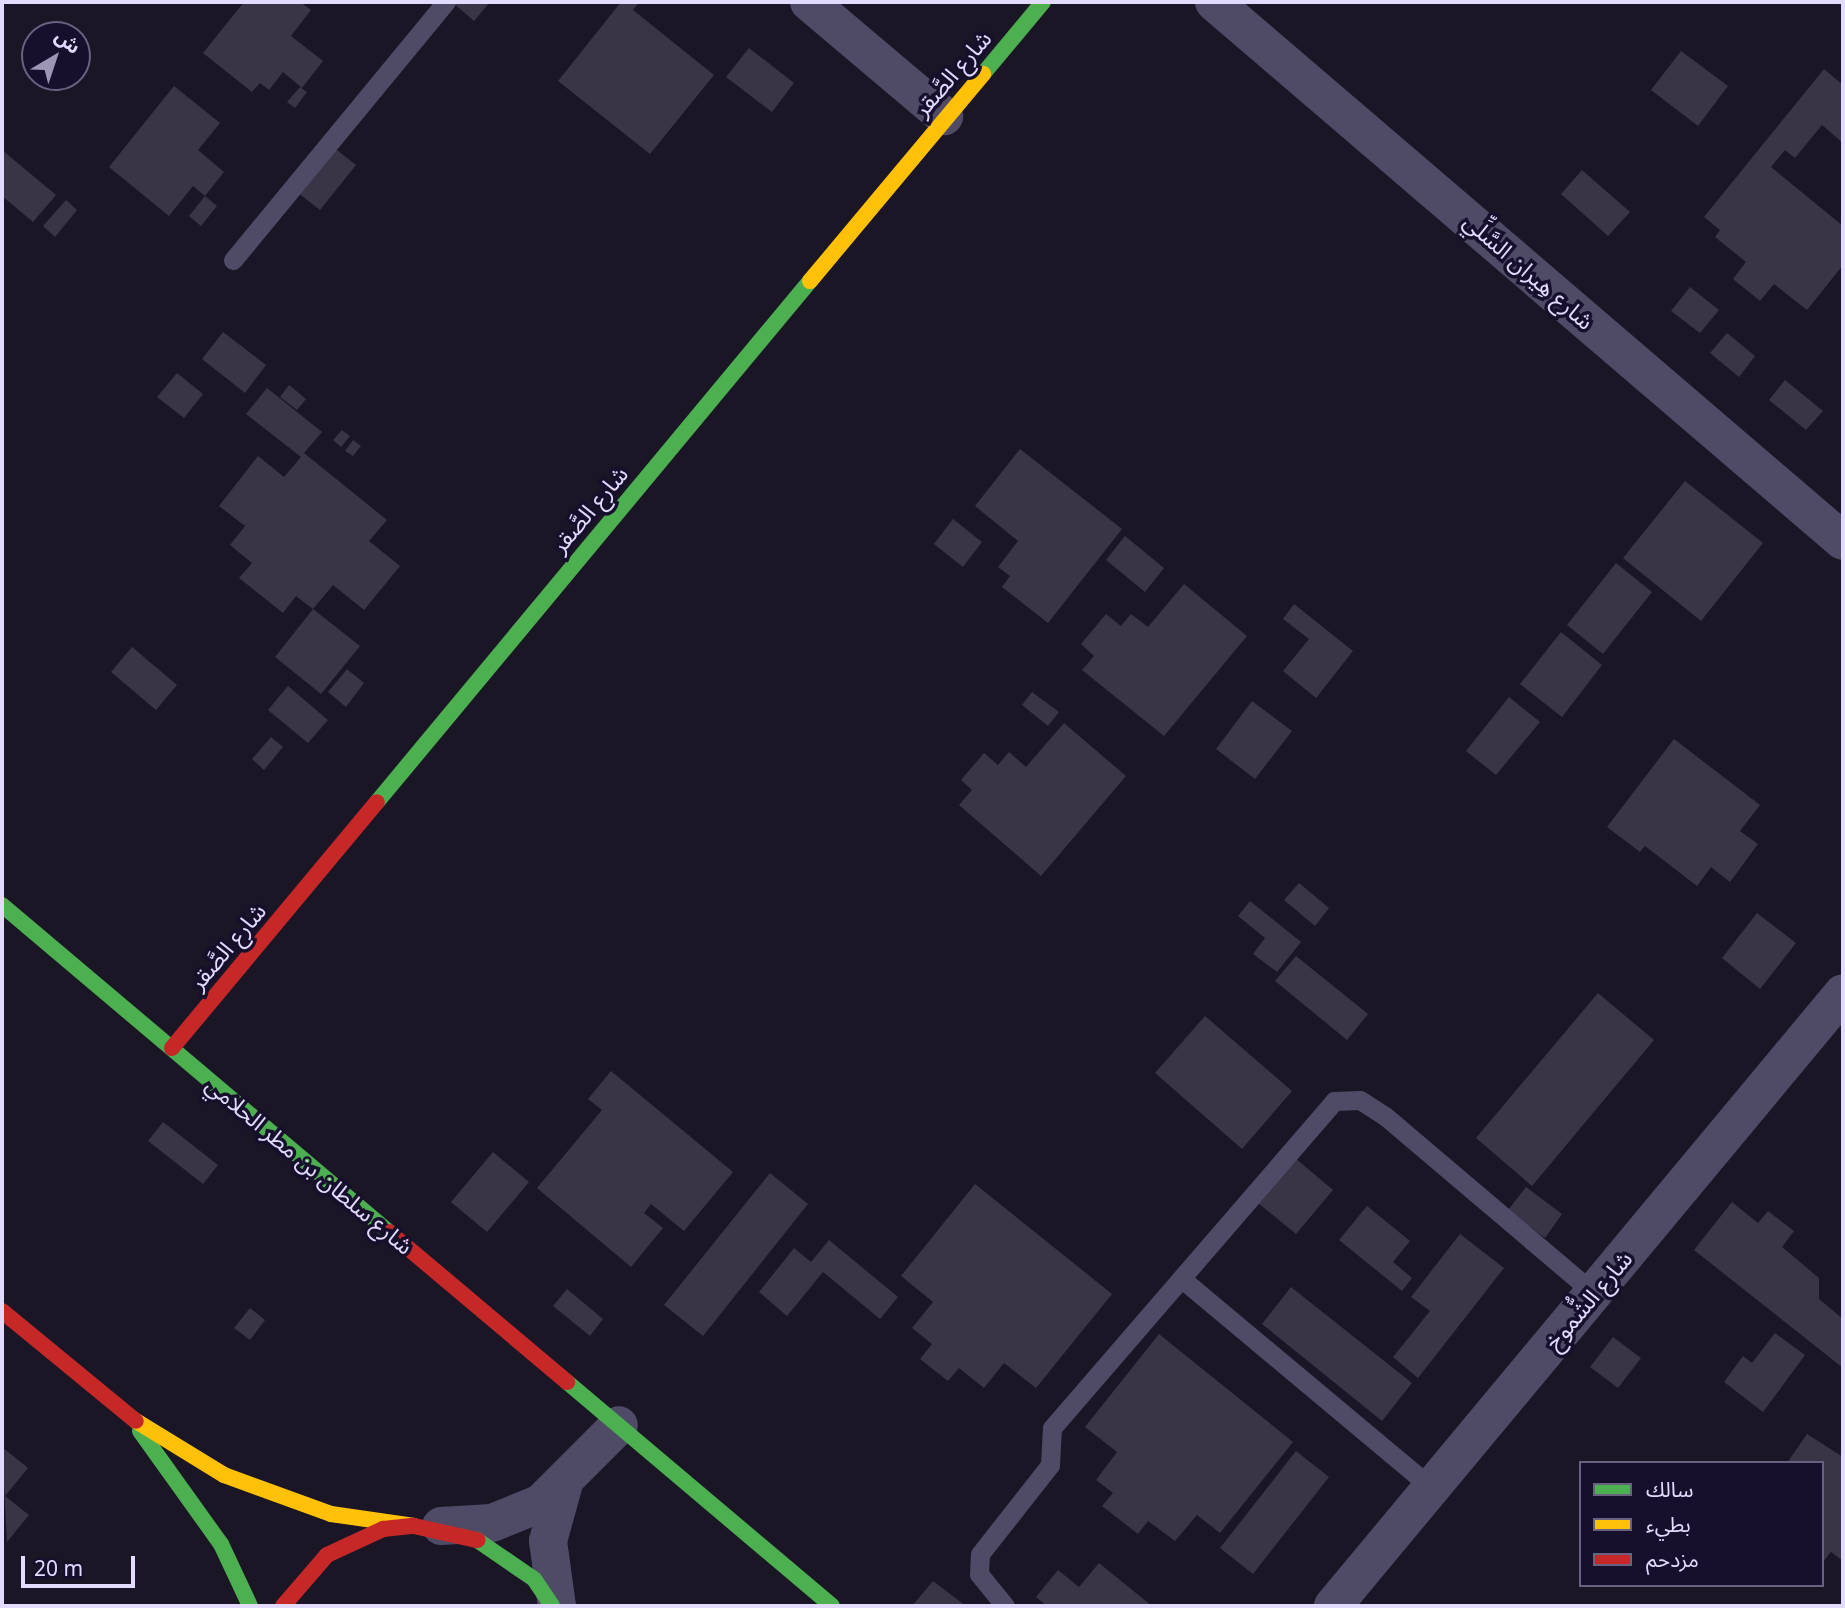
<!DOCTYPE html>
<html>
<head>
<meta charset="utf-8">
<style>
  body { margin:0 }
  #map { position:relative; width:1845px; height:1608px; overflow:hidden; background:#1a1626; font-family:"Noto Sans","Noto Sans Arabic",sans-serif }
  div>[style] { position:absolute }
  .building>* { inset:0; background:#3a3447 }
  .lane>* { height:19px; margin:-9.5px; padding:0 9.5px; transform-origin:9.5px; border-radius:9.5px; background:#4f4b67 }
  .street>* { height:38px; margin:-19px; padding:0 19px; transform-origin:19px; border-radius:19px; background:#4f4b67 }
  .fast>* { height:16px; margin:-8px; padding:0 8px; transform-origin:8px; border-radius:8px; background:#4caf50 }
  .slow>* { height:16px; margin:-8px; padding:0 8px; transform-origin:8px; border-radius:8px; background:#ffc107 }
  .jam>* { height:16px; margin:-8px; padding:0 8px; transform-origin:8px; border-radius:8px; background:#c62828 }
  span { translate:-50% -50%; white-space:nowrap; text-align:center; line-height:1.15; -webkit-text-stroke:7px #17102c; paint-order:stroke }
  .street-label { font-size:23px; color:#e2daff }
  .frame { position:absolute; inset:0; border:4px solid #e2daff; pointer-events:none }
  .legend { position:absolute; left:1579px; top:1461px; width:245px; height:126px; box-sizing:border-box; background:#17102c; border:2px solid #686180; margin:0; padding:9px 12px; list-style:none; font-size:21px; color:#e2daff }
  .legend li { display:flex; align-items:center; gap:14px; height:35px }
  .legend b { width:35px; border:2px solid #686180 }
  .north { position:absolute; left:21px; top:21px; width:70px; height:70px; box-sizing:border-box; background:#17102c; border:2px solid #686180; border-radius:50%; rotate:39deg; font-size:19px; font-weight:700; line-height:28px; text-align:center; color:#e2daff }
  .north::after { content:''; display:block; margin:auto; width:24px; height:32px; background:#9c95b3; clip-path:polygon(50% 0,100% 100%,50% 72%,0 100%) }
  .scale { position:absolute; left:21px; top:1556px; width:114px; height:32px; box-sizing:border-box; border:4px solid #e2daff; border-top:0; padding-left:9px; font-size:21px; line-height:24px; white-space:nowrap; color:#e2daff; -webkit-text-stroke:5px #17102c; paint-order:stroke }
</style>
</head>
<body>
<div id="map">
  <div class="building">
    <div style="clip-path:polygon(244px 2px,300px 2px,311px 10px,291px 36px,323px 61px,302px 88px,283px 72px,269px 90px,260px 83px,252px 92px,203px 53px)"></div>
    <div style="clip-path:polygon(452px 2px,490px 2px,474px 21px)"></div>
    <div style="clip-path:polygon(621px 2px,639px 2px,633px 10px,714px 75px,650px 154px,558px 81px)"></div>
    <div style="clip-path:polygon(749px 48px,794px 83px,772px 112px,726px 77px)"></div>
    <div style="clip-path:polygon(1681px 51px,1728px 86px,1698px 126px,1651px 90px)"></div>
    <div style="clip-path:polygon(1824px 69px,1843px 85px,1843px 143px,1822px 125px,1795px 158px,1785px 150px,1771px 167px,1843px 226px,1843px 265px,1807px 310px,1774px 284px,1760px 301px,1733px 279px,1746px 262px,1715px 237px,1720px 230px,1704px 217px)"></div>
    <div style="clip-path:polygon(174px 86px,220px 123px,198px 150px,224px 172px,205px 196px,193px 186px,169px 216px,109px 167px)"></div>
    <div style="clip-path:polygon(300px 87px,307px 92px,295px 108px,287px 102px)"></div>
    <div style="clip-path:polygon(328px 143px,356px 165px,320px 210px,293px 189px)"></div>
    <div style="clip-path:polygon(2px 150px,56px 195px,33px 222px,2px 196px)"></div>
    <div style="clip-path:polygon(1582px 170px,1630px 212px,1608px 236px,1561px 194px)"></div>
    <div style="clip-path:polygon(205px 196px,217px 206px,201px 226px,189px 216px)"></div>
    <div style="clip-path:polygon(66px 200px,77px 210px,55px 237px,43px 226px)"></div>
    <div style="clip-path:polygon(1690px 287px,1719px 310px,1700px 333px,1671px 311px)"></div>
    <div style="clip-path:polygon(223px 332px,266px 365px,245px 393px,202px 359px)"></div>
    <div style="clip-path:polygon(1727px 333px,1755px 356px,1739px 377px,1710px 353px)"></div>
    <div style="clip-path:polygon(177px 373px,203px 394px,184px 418px,157px 397px)"></div>
    <div style="clip-path:polygon(1785px 380px,1823px 411px,1806px 430px,1769px 400px)"></div>
    <div style="clip-path:polygon(289px 385px,306px 399px,297px 410px,280px 397px)"></div>
    <div style="clip-path:polygon(267px 388px,322px 432px,304px 453px,387px 520px,369px 541px,400px 566px,364px 610px,333px 585px,313px 609px,296px 596px,283px 613px,239px 578px,252px 563px,230px 545px,245px 526px,219px 506px,258px 456px,284px 477px,301px 457px,246px 414px)"></div>
    <div style="clip-path:polygon(342px 430px,350px 436px,341px 447px,333px 440px)"></div>
    <div style="clip-path:polygon(353px 440px,361px 446px,353px 456px,345px 451px)"></div>
    <div style="clip-path:polygon(1020px 449px,1122px 529px,1048px 623px,1002px 587px,1010px 576px,998px 567px,1018px 541px,975px 506px)"></div>
    <div style="clip-path:polygon(1685px 481px,1763px 543px,1701px 621px,1623px 558px)"></div>
    <div style="clip-path:polygon(953px 519px,982px 542px,963px 567px,934px 544px)"></div>
    <div style="clip-path:polygon(1125px 536px,1164px 568px,1145px 592px,1106px 560px)"></div>
    <div style="clip-path:polygon(1616px 563px,1652px 592px,1603px 654px,1567px 625px)"></div>
    <div style="clip-path:polygon(1184px 584px,1247px 636px,1164px 736px,1082px 670px,1094px 656px,1081px 644px,1106px 614px,1121px 626px,1131px 614px,1148px 627px)"></div>
    <div style="clip-path:polygon(1294px 604px,1353px 651px,1316px 698px,1283px 671px,1309px 639px,1283px 619px)"></div>
    <div style="clip-path:polygon(313px 609px,360px 646px,321px 694px,275px 657px)"></div>
    <div style="clip-path:polygon(1561px 632px,1602px 665px,1562px 717px,1520px 684px)"></div>
    <div style="clip-path:polygon(132px 647px,177px 685px,156px 710px,111px 672px)"></div>
    <div style="clip-path:polygon(347px 669px,364px 683px,346px 707px,328px 692px)"></div>
    <div style="clip-path:polygon(288px 686px,328px 720px,308px 743px,268px 710px)"></div>
    <div style="clip-path:polygon(1032px 692px,1059px 712px,1048px 726px,1022px 705px)"></div>
    <div style="clip-path:polygon(1509px 697px,1540px 722px,1496px 775px,1466px 751px)"></div>
    <div style="clip-path:polygon(1252px 701px,1292px 731px,1255px 779px,1216px 749px)"></div>
    <div style="clip-path:polygon(1064px 723px,1126px 776px,1041px 876px,959px 805px,972px 790px,961px 780px,984px 753px,998px 765px,1009px 752px,1026px 767px)"></div>
    <div style="clip-path:polygon(271px 737px,283px 747px,264px 770px,252px 759px)"></div>
    <div style="clip-path:polygon(1674px 739px,1760px 805px,1740px 831px,1758px 844px,1730px 882px,1711px 867px,1697px 886px,1645px 846px,1640px 852px,1607px 827px)"></div>
    <div style="clip-path:polygon(1299px 883px,1329px 908px,1315px 926px,1284px 900px)"></div>
    <div style="clip-path:polygon(1250px 901px,1301px 942px,1277px 972px,1253px 954px,1265px 938px,1238px 916px)"></div>
    <div style="clip-path:polygon(1757px 913px,1796px 943px,1760px 989px,1722px 958px)"></div>
    <div style="clip-path:polygon(1296px 956px,1368px 1014px,1347px 1040px,1275px 981px)"></div>
    <div style="clip-path:polygon(1598px 993px,1654px 1040px,1532px 1186px,1476px 1138px)"></div>
    <div style="clip-path:polygon(1205px 1016px,1292px 1091px,1242px 1149px,1155px 1073px)"></div>
    <div style="clip-path:polygon(611px 1071px,733px 1172px,684px 1231px,651px 1204px,644px 1213px,663px 1228px,631px 1267px,537px 1188px,602px 1110px,588px 1099px)"></div>
    <div style="clip-path:polygon(163px 1122px,218px 1165px,203px 1184px,148px 1141px)"></div>
    <div style="clip-path:polygon(493px 1152px,529px 1182px,487px 1232px,451px 1202px)"></div>
    <div style="clip-path:polygon(1295px 1158px,1333px 1190px,1296px 1234px,1258px 1203px)"></div>
    <div style="clip-path:polygon(770px 1173px,808px 1204px,703px 1336px,664px 1305px)"></div>
    <div style="clip-path:polygon(975px 1184px,1112px 1294px,1036px 1388px,1004px 1363px,984px 1388px,959px 1368px,948px 1381px,920px 1359px,932px 1344px,912px 1328px,933px 1302px,901px 1276px)"></div>
    <div style="clip-path:polygon(1526px 1187px,1562px 1214px,1545px 1238px,1508px 1210px)"></div>
    <div style="clip-path:polygon(1732px 1202px,1758px 1223px,1768px 1211px,1794px 1231px,1782px 1247px,1819px 1278px,1819px 1299px,1843px 1319px,1843px 1368px,1694px 1250px)"></div>
    <div style="clip-path:polygon(1367px 1206px,1410px 1241px,1393px 1262px,1412px 1278px,1402px 1291px,1339px 1240px)"></div>
    <div style="clip-path:polygon(1460px 1234px,1504px 1268px,1418px 1378px,1393px 1357px,1430px 1311px,1411px 1297px)"></div>
    <div style="clip-path:polygon(829px 1240px,898px 1297px,880px 1319px,823px 1272px,787px 1316px,759px 1292px,794px 1248px,811px 1262px)"></div>
    <div style="clip-path:polygon(1291px 1287px,1412px 1383px,1382px 1421px,1262px 1324px)"></div>
    <div style="clip-path:polygon(567px 1289px,603px 1319px,590px 1336px,553px 1306px)"></div>
    <div style="clip-path:polygon(250px 1308px,265px 1320px,250px 1340px,234px 1328px)"></div>
    <div style="clip-path:polygon(1775px 1333px,1805px 1355px,1763px 1412px,1724px 1382px,1743px 1356px,1752px 1363px)"></div>
    <div style="clip-path:polygon(1159px 1334px,1293px 1442px,1220px 1533px,1197px 1515px,1175px 1541px,1148px 1521px,1138px 1534px,1102px 1506px,1113px 1493px,1096px 1480px,1117px 1452px,1085px 1427px)"></div>
    <div style="clip-path:polygon(1613px 1337px,1641px 1358px,1618px 1388px,1590px 1367px)"></div>
    <div style="clip-path:polygon(1807px 1434px,1843px 1457px,1843px 1561px,1831px 1552px,1822px 1563px,1822px 1463px,1787px 1463px)"></div>
    <div style="clip-path:polygon(2px 1447px,28px 1468px,5px 1496px,29px 1515px,7px 1542px)"></div>
    <div style="clip-path:polygon(1296px 1451px,1329px 1477px,1253px 1574px,1220px 1548px)"></div>
    <div style="clip-path:polygon(1099px 1563px,1152px 1606px,1047px 1606px,1036px 1597px,1058px 1570px,1079px 1587px)"></div>
    <div style="clip-path:polygon(933px 1581px,958px 1600px,965px 1606px,912px 1606px)"></div>
  </div>
  <div class="lane">
    <div style="left:233px;top:260px;width:335px;rotate:-50.5deg"></div>
    <div style="left:1182px;top:1279px;width:326px;rotate:39.9deg"></div>
    <div style="left:1005px;top:1606px;width:41px;rotate:-129.1deg"></div>
    <div style="left:979px;top:1574px;width:20px;rotate:-87deg"></div>
    <div style="left:980px;top:1554px;width:113px;rotate:-51.8deg"></div>
    <div style="left:1050px;top:1465px;width:37px;rotate:-87deg"></div>
    <div style="left:1052px;top:1428px;width:432px;rotate:-49.2deg"></div>
    <div style="left:1334px;top:1101px;width:26px;rotate:-2deg"></div>
    <div style="left:1360px;top:1100px;width:30px;rotate:33deg"></div>
    <div style="left:1385px;top:1116px;width:274px;rotate:40.3deg"></div>
  </div>
  <div class="street">
    <div style="left:809px;top:2px;width:177px;rotate:40.2deg"></div>
    <div style="left:1214px;top:2px;width:828px;rotate:40.59deg"></div>
    <div style="left:441px;top:1526px;width:51px;rotate:-3.4deg"></div>
    <div style="left:492px;top:1523px;width:53px;rotate:-22.2deg"></div>
    <div style="left:541px;top:1503px;width:110px;rotate:-45deg"></div>
    <div style="left:557px;top:1606px;width:66px;rotate:-97.9deg"></div>
    <div style="left:548px;top:1541px;width:56px;rotate:-74.5deg"></div>
    <div style="left:1333px;top:1606px;width:797px;rotate:-50.24deg"></div>
  </div>
  <div class="fast">
    <div style="left:983px;top:74px;width:94px;rotate:-50.2deg"></div>
    <div style="left:377px;top:802px;width:677px;rotate:-50.27deg"></div>
    <div style="left:2px;top:905px;width:507px;rotate:40.2deg"></div>
    <div style="left:567px;top:1382px;width:347px;rotate:40.2deg"></div>
    <div style="left:140px;top:1431px;width:139px;rotate:54.4deg"></div>
    <div style="left:221px;top:1544px;width:68px;rotate:64.9deg"></div>
    <div style="left:477px;top:1540px;width:69px;rotate:34.4deg"></div>
    <div style="left:534px;top:1579px;width:32px;rotate:56deg"></div>
  </div>
  <div class="slow">
    <div style="left:810px;top:281px;width:270px;rotate:-50.1deg"></div>
    <div style="left:136px;top:1421px;width:103px;rotate:31.5deg"></div>
    <div style="left:224px;top:1475px;width:114px;rotate:20deg"></div>
    <div style="left:331px;top:1514px;width:84px;rotate:8.2deg"></div>
  </div>
  <div class="jam">
    <div style="left:172px;top:1048px;width:320px;rotate:-50.2deg"></div>
    <div style="left:389px;top:1232px;width:233px;rotate:40.1deg"></div>
    <div style="left:2px;top:1311px;width:173px;rotate:39.4deg"></div>
    <div style="left:283px;top:1606px;width:67px;rotate:-49.2deg"></div>
    <div style="left:327px;top:1555px;width:62px;rotate:-24.9deg"></div>
    <div style="left:383px;top:1529px;width:31px;rotate:-6deg"></div>
    <div style="left:414px;top:1526px;width:65px;rotate:12.5deg"></div>
  </div>
  <div class="street-label">
    <span style="left:952px;top:73px;rotate:-49deg">شارع الصَّقر</span>
    <span style="left:1529px;top:271px;rotate:41deg">شارع هِيران السَّلِّي</span>
    <span style="left:589px;top:509px;rotate:-50deg">شارع الصَّقر</span>
    <span style="left:227px;top:946px;rotate:-50deg">شارع الصَّقر</span>
    <span style="left:310px;top:1165px;rotate:40deg">شارع سلطان بن مطر الحلامي</span>
    <span style="left:1588px;top:1300px;rotate:-50deg">شارع الشُّموخ</span>
  </div>
  <div class="frame"></div>
  <ul class="legend">
  <li><b style="height:9px;background:#4caf50"></b>سالك</li>
  <li><b style="height:9px;background:#ffc107"></b>بطيء</li>
  <li><b style="height:9px;background:#c62828"></b>مزدحم</li>
  </ul>
  <div class="north">ش</div>
  <div class="scale">20 m</div>
</div>
</body>
</html>
